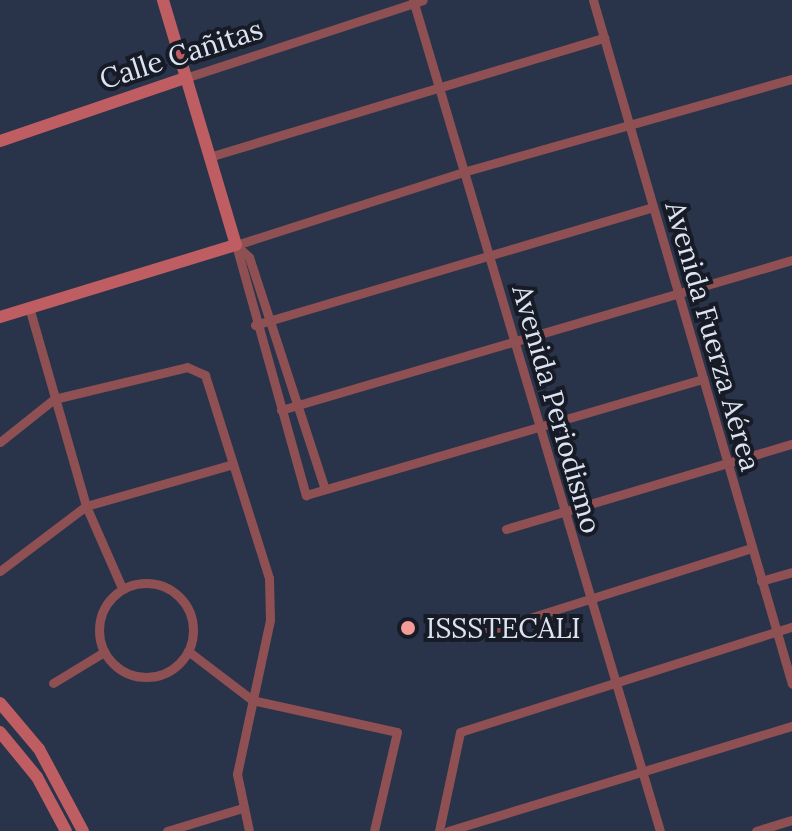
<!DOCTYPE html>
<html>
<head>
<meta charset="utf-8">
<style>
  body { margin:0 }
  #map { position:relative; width:792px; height:831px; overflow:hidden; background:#29334a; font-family:Lora,serif }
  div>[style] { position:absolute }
  .street>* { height:9px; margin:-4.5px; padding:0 4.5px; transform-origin:4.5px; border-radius:4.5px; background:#8e5052 }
  .street>.ring { margin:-4.5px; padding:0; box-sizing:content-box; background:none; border:9px solid #8e5052; border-radius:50% }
  .secondary>* { height:12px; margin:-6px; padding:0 6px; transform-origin:6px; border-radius:6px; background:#bf5e62 }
  .dots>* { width:22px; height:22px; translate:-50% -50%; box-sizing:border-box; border:4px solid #161b25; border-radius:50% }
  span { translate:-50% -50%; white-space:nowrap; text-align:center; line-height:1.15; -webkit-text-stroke:8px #161b25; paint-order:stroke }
  .street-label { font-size:28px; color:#dce3f2 }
  .poi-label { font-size:28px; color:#dce3f2 }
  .left { translate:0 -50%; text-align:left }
</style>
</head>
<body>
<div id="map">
  <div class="street">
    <div style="left:413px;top:0;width:867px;rotate:73.45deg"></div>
    <div style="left:593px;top:0;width:712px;rotate:73.78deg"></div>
    <div style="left:185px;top:78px;width:250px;rotate:-18.1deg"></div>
    <div style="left:209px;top:157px;width:413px;rotate:-16.8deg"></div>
    <div style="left:236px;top:245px;width:260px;rotate:74.4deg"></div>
    <div style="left:306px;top:495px;width:414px;rotate:-16.3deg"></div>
    <div style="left:236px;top:245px;width:238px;rotate:-17.8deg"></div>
    <div style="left:463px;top:172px;width:342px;rotate:-15.8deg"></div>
    <div style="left:236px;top:245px;width:18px;rotate:43deg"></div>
    <div style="left:249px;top:257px;width:244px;rotate:71.9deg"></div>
    <div style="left:29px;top:307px;width:207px;rotate:74deg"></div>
    <div style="left:86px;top:506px;width:90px;rotate:66.3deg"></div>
    <div style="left:255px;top:325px;width:415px;rotate:-16.5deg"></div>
    <div style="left:281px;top:410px;width:533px;rotate:-16.36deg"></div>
    <div style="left:0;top:442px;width:69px;rotate:-38.5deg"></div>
    <div style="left:54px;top:399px;width:137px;rotate:-13.5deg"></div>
    <div style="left:187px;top:367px;width:20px;rotate:24deg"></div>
    <div style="left:205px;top:375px;width:213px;rotate:72.5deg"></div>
    <div style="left:269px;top:578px;width:42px;rotate:88.6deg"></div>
    <div style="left:270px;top:620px;width:157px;rotate:102.1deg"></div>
    <div style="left:237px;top:774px;width:58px;rotate:78.1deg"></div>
    <div style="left:506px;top:529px;width:298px;rotate:-16.6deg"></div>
    <div style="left:0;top:571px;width:108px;rotate:-37.1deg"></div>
    <div style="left:86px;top:506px;width:150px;rotate:-15.9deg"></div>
    <div style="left:761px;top:581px;width:32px;rotate:-16deg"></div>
    <div class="ring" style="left:99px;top:583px;width:85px;height:85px"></div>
    <div style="left:485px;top:632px;width:279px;rotate:-17.5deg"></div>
    <div style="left:188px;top:651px;width:81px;rotate:37.4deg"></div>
    <div style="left:252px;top:700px;width:148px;rotate:12.4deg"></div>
    <div style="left:397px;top:732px;width:102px;rotate:103.1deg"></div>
    <div style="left:53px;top:683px;width:60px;rotate:-31.3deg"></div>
    <div style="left:167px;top:831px;width:78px;rotate:-17deg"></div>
    <div style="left:439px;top:831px;width:101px;rotate:-78deg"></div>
    <div style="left:460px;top:732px;width:348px;rotate:-17.6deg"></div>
    <div style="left:448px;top:831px;width:360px;rotate:-17deg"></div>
    <div style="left:756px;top:831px;width:38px;rotate:-17deg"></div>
  </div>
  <div class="secondary">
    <div style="left:0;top:141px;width:195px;rotate:-18.8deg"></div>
    <div style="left:0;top:317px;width:247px;rotate:-17deg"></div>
    <div style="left:236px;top:245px;width:256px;rotate:-106.6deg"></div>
    <div style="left:0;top:703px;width:60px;rotate:49.7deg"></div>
    <div style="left:39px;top:749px;width:93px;rotate:61.8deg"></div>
    <div style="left:0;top:732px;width:58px;rotate:50.6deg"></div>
    <div style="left:37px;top:777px;width:61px;rotate:61.8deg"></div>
  </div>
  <div class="dots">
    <div style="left:408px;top:628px;background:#f59b98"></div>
  </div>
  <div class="street-label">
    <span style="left:181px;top:54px;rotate:-18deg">Calle Cañitas</span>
    <span style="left:713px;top:336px;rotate:74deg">Avenida Fuerza Aérea</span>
    <span style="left:557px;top:409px;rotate:74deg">Avenida Periodismo</span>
  </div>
  <div class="poi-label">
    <span class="left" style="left:426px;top:628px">ISSSTECALI</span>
  </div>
</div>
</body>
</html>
